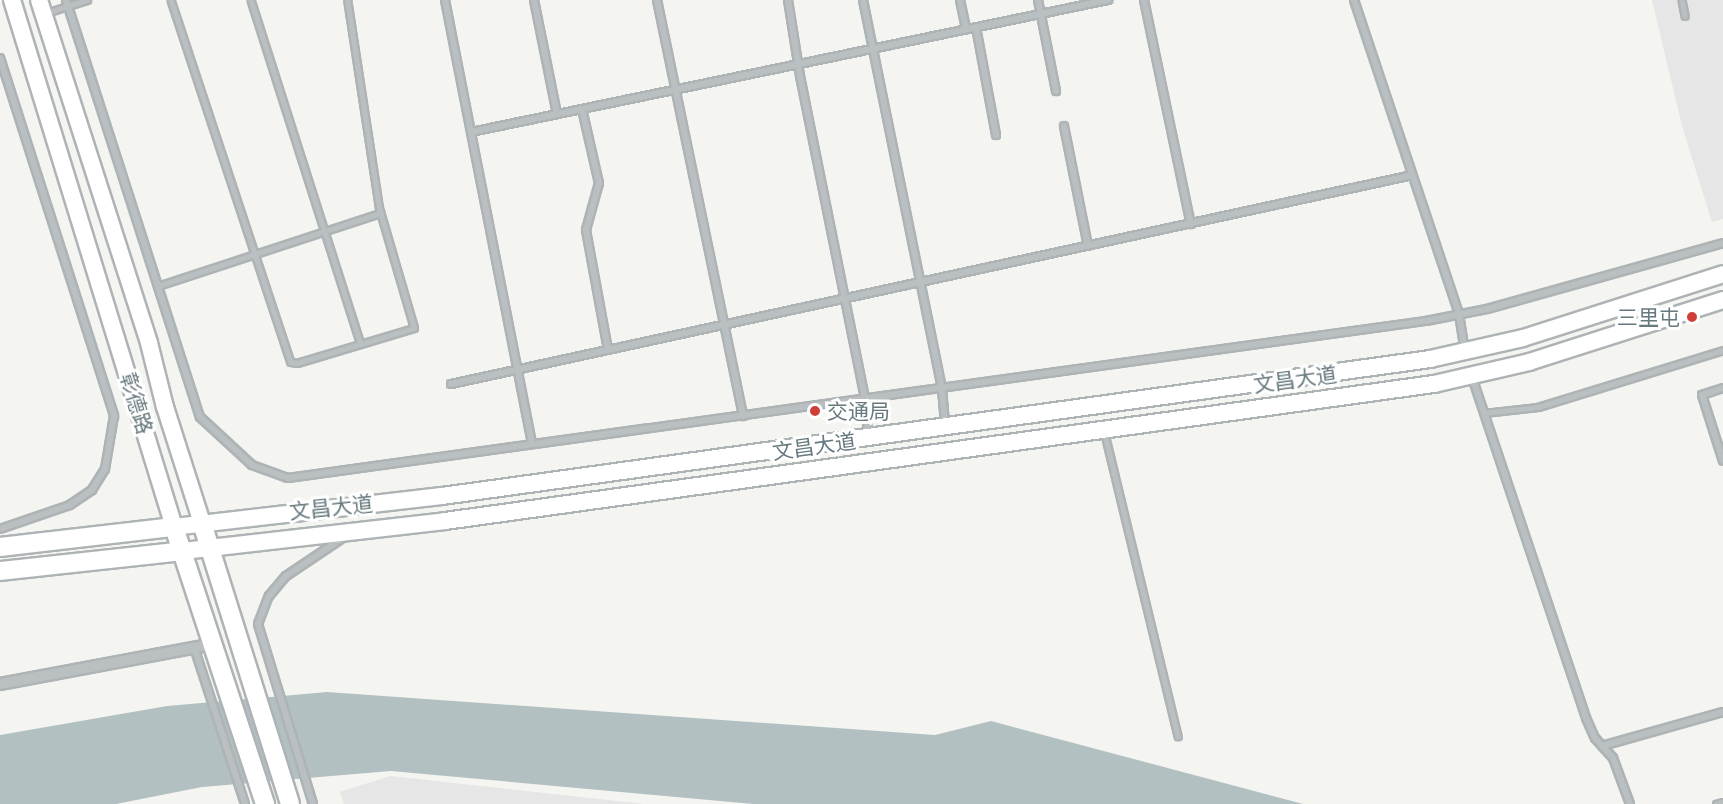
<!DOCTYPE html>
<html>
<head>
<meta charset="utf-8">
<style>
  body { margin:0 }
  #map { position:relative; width:1723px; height:804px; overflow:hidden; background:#f4f4f1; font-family:"Exo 2","Noto Sans SC",sans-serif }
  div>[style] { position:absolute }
  .built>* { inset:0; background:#e5e6e5 }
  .water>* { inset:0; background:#b2c0c2 }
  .roads { filter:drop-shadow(2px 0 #aeb3b5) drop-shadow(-2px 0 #aeb3b5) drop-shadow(0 2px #aeb3b5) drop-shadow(0 -2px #aeb3b5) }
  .service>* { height:4.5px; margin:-2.25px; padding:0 2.25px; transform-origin:2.25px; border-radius:2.25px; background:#babfc1 }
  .minor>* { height:6px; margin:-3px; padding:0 3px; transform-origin:3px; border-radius:3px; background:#babfc1 }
  .tertiary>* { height:10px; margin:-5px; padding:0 5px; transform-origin:5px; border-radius:5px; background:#babfc1 }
  .primary>* { height:16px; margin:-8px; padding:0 8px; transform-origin:8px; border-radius:8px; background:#fff }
  .trunk>* { height:18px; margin:-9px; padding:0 9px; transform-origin:9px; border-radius:9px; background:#fff }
  .dots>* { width:16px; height:16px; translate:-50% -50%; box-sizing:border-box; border:3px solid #fff; border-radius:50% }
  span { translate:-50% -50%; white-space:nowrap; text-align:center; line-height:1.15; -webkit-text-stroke:6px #fff; paint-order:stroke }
  .poi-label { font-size:21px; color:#67797f }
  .right { translate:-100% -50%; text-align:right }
  .left { translate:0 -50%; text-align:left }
  .street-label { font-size:21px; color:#67797f }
</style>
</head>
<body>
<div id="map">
  <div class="built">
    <div style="clip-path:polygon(1652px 0,1723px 0,1723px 219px,1712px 222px,1682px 126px)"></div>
    <div style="clip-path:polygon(390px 776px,644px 804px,344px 804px,340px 792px)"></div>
  </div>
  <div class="water">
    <div style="clip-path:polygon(327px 692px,935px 735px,991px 721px,1303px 804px,753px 804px,391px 771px,202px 787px,116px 804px,0 804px,0 735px,167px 706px)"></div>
  </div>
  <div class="roads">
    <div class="service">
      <div style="left:171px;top:0;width:381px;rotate:71.7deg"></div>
      <div style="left:291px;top:362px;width:6px;rotate:9deg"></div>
      <div style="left:297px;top:363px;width:122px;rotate:-16.7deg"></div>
      <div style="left:414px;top:328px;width:125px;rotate:-106.3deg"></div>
      <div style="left:379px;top:208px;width:210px;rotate:-98.7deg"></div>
      <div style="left:251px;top:0;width:361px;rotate:72.3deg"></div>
      <div style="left:1682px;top:0;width:16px;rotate:79deg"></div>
      <div style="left:46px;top:13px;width:43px;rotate:-17.6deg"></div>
      <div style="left:158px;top:286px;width:234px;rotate:-18.2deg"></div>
      <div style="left:1484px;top:413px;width:54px;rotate:-6.3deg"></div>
      <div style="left:1538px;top:407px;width:194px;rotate:-17.1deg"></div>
      <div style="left:1105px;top:434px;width:311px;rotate:76.4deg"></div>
      <div style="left:1716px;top:804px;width:7px;rotate:-16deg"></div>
    </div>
    <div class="minor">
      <div style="left:66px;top:0;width:438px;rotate:72.2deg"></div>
      <div style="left:200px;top:417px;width:71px;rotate:42.7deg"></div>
      <div style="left:252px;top:465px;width:38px;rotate:20deg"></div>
      <div style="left:288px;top:478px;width:1149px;rotate:-7.86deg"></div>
      <div style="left:1426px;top:321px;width:62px;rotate:-11.1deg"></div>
      <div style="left:1487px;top:309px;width:245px;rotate:-15.6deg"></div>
      <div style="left:445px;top:0;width:452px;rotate:78.9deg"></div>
      <div style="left:534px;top:0;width:116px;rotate:78.6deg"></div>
      <div style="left:657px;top:0;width:425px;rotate:78.3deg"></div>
      <div style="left:788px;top:0;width:77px;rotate:81deg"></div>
      <div style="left:800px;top:76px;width:329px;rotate:78.6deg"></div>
      <div style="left:865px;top:399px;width:37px;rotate:85deg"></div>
      <div style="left:863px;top:0;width:397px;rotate:78.5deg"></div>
      <div style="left:942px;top:389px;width:37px;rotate:85deg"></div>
      <div style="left:960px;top:0;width:30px;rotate:78deg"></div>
      <div style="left:1038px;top:0;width:93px;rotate:78.8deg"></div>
      <div style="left:1144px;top:0;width:229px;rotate:78.2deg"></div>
      <div style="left:1354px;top:0;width:331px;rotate:71.5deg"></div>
      <div style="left:1459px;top:314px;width:37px;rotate:81deg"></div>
      <div style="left:976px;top:27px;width:110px;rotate:79.5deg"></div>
      <div style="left:0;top:58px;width:376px;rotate:72.3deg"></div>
      <div style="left:114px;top:416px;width:54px;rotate:99.6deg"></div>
      <div style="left:105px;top:469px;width:25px;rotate:122deg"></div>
      <div style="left:92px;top:490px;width:27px;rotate:146deg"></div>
      <div style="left:70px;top:505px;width:74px;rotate:161.1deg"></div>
      <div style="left:582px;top:109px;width:76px;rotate:77.1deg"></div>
      <div style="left:599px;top:183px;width:49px;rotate:105.5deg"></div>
      <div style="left:586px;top:230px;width:122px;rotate:79.6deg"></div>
      <div style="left:1064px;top:126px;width:122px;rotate:78.7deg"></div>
      <div style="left:471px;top:132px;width:651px;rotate:-11.71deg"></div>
      <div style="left:1472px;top:377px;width:360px;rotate:71.5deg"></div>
      <div style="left:1586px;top:718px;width:22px;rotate:66deg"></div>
      <div style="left:1595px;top:738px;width:27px;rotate:48deg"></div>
      <div style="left:1613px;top:758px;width:49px;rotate:69.7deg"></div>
      <div style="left:451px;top:384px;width:984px;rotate:-12.26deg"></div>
      <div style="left:1723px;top:388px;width:22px;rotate:162deg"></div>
      <div style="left:1702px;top:395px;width:69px;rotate:72.3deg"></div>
      <div style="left:194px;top:647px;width:165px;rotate:72deg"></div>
      <div style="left:1602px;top:746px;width:126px;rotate:-15.7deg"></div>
      <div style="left:313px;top:804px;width:188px;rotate:-107deg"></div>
      <div style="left:258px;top:624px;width:30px;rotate:-69deg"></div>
      <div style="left:269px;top:596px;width:26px;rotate:-50deg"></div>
      <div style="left:286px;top:576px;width:66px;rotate:-33.9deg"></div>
    </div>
    <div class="tertiary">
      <div style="left:0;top:684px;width:217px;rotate:-10.6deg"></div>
    </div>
    <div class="primary">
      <div style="left:12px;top:0;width:551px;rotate:72.91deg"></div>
      <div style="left:174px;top:527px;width:270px;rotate:-6.6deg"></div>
      <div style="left:442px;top:496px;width:997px;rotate:-7.89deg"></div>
      <div style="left:1430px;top:359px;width:95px;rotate:-12.7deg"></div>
      <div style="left:1523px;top:338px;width:210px;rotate:-17.7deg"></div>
      <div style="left:39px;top:0;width:360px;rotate:72.2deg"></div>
      <div style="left:149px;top:343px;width:66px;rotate:76deg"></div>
      <div style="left:165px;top:407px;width:122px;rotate:72.3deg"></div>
      <div style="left:183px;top:551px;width:264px;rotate:-6.5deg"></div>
      <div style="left:445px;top:521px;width:998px;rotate:-7.89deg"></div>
      <div style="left:1434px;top:384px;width:98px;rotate:-13deg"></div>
      <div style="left:1529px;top:362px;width:204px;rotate:-17.7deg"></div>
    </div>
    <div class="trunk">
      <div style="left:202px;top:523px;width:294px;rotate:72.6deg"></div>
      <div style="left:0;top:547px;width:175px;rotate:-6.6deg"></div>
      <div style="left:174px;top:527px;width:292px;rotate:71.8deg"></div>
      <div style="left:0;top:571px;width:184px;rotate:-6.2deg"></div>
    </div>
  </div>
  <div class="dots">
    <div style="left:1692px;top:317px;background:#cf3e37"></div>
    <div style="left:815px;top:411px;background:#cf3e37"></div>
  </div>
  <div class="poi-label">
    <span class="right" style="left:1680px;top:317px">三里屯</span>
    <span class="left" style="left:827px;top:411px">交通局</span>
  </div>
  <div class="street-label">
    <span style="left:1295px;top:379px;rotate:-8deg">文昌大道</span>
    <span style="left:137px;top:403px;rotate:73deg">彰德路</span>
    <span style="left:814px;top:446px;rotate:-8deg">文昌大道</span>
    <span style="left:331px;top:507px;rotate:-6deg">文昌大道</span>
  </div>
</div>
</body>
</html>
